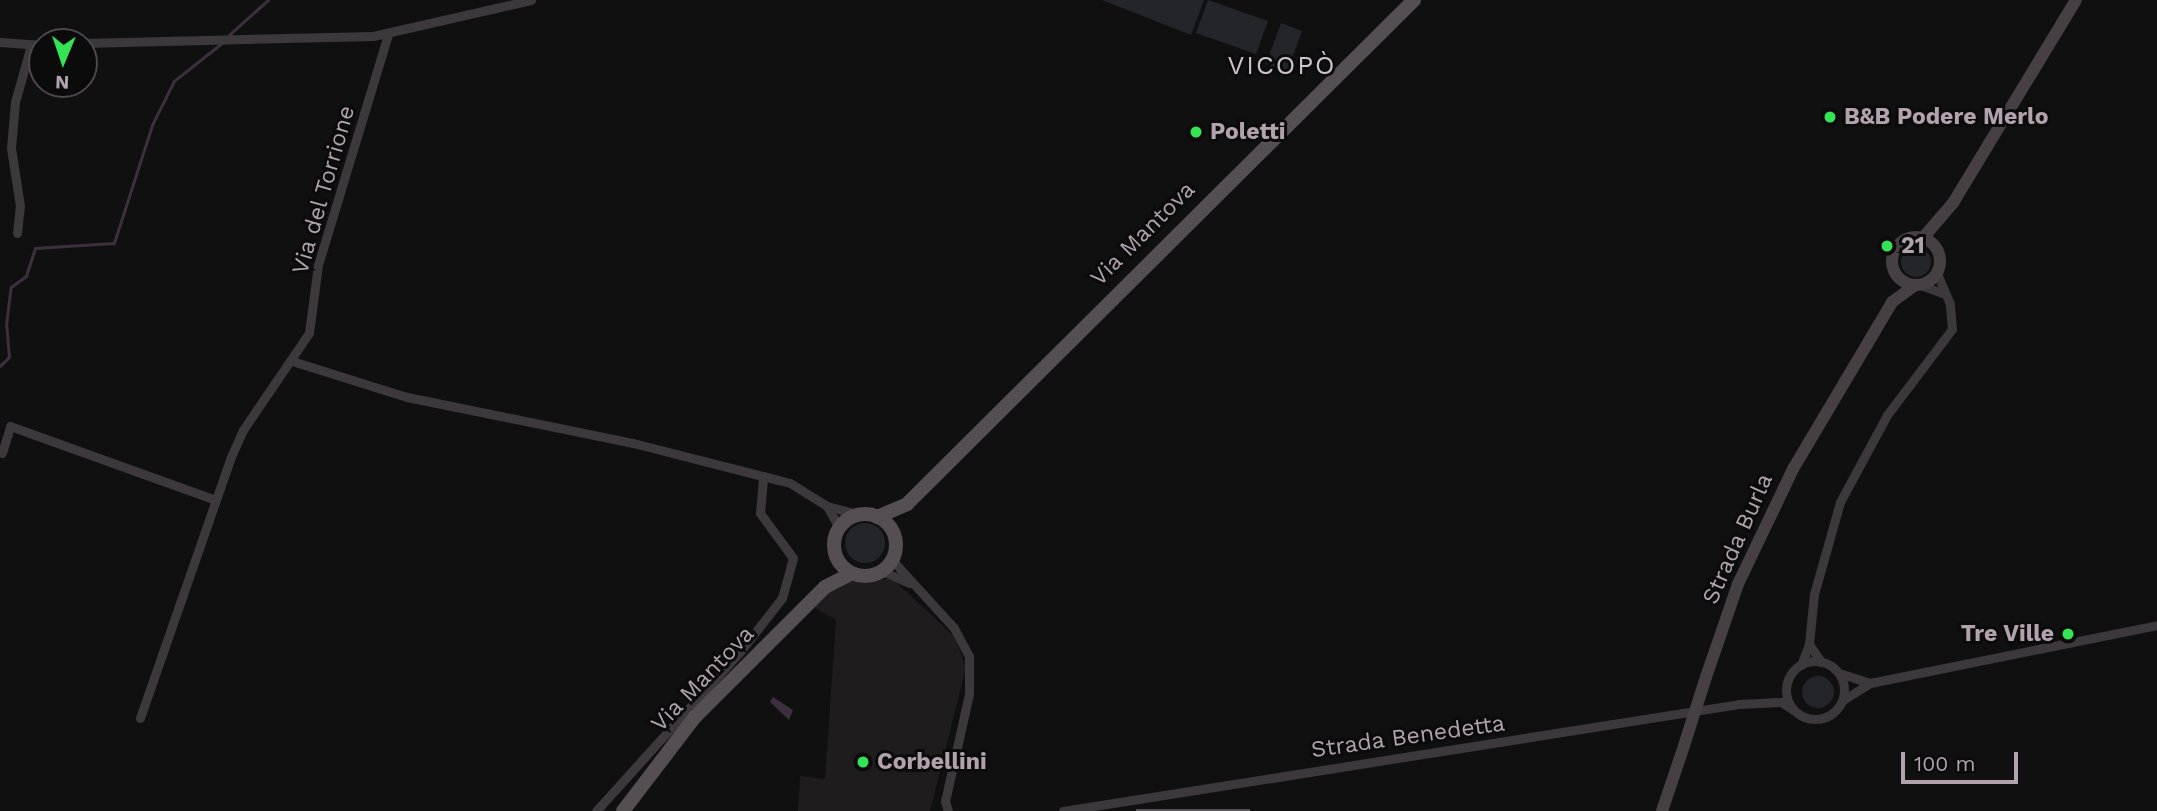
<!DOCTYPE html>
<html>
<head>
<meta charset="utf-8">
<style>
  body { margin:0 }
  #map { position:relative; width:2157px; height:811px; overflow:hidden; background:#111011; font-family:"Work Sans",sans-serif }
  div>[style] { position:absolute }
  .built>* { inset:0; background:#1e1c1d }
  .green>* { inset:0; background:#23252b }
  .round { border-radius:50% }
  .water>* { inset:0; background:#3d2f3e }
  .stream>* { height:2.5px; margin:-1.25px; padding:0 1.25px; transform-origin:1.25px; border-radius:1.25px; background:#3d2f3e }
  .street>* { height:9px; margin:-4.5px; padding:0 4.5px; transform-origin:4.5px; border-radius:4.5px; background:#3d383b }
  .street>.ring { margin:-4.5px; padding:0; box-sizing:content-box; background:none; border:9px solid #3d383b; border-radius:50% }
  .secondary>* { height:12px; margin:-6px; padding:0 6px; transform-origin:6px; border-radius:6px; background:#464044 }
  .secondary>.ring { margin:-6px; padding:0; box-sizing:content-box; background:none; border:12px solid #464044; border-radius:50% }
  .primary>* { height:14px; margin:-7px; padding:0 7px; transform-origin:7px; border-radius:7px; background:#554e53 }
  .primary>.ring { margin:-7px; padding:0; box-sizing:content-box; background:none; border:14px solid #554e53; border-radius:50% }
  .rail>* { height:5px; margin-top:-2.5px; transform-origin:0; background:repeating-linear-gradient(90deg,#0c0b0c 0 8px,#575055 0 16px); box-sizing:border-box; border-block:2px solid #575055 }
  .secondary-bridge>* { height:12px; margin:-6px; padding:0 6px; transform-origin:6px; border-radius:6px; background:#464044 }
  .dots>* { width:19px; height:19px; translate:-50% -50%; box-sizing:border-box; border:4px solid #0c0b0c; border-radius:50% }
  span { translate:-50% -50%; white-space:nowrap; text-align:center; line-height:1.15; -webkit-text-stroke:6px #0c0b0c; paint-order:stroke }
  .poi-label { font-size:23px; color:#b1a2ae; font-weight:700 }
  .left { translate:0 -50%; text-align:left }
  .right { translate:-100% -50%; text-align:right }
  .street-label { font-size:23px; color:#b1a2ae }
  .quarter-label { font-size:26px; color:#cec3cb; letter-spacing:2px }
  .north { position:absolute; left:28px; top:28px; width:70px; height:70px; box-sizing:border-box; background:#0c0b0c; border:2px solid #4e474d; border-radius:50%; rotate:182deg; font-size:19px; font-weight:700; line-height:28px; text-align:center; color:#b1a2ae }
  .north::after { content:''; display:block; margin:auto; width:24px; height:32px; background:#35e455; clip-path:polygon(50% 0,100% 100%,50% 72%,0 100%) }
  .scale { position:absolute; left:1901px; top:752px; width:117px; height:32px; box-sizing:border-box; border:4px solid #b1a2ae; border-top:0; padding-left:9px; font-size:21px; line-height:24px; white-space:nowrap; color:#b1a2ae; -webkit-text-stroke:5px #0c0b0c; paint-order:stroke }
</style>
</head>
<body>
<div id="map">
  <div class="built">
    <div style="clip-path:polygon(893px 579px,955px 637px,966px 667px,930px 811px,798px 811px,800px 776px,825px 779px,836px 620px,815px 608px,816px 603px,830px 588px,852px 580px)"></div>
  </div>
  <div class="green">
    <div style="clip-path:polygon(1102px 0,1204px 0,1191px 35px)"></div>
    <div style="clip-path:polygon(1208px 0,1268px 21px,1256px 54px,1196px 33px)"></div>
    <div style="clip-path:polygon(1281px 23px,1302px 31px,1287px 72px,1266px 64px)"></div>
    <div class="round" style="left:1901px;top:247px;width:30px;height:30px"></div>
    <div class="round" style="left:845px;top:523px;width:40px;height:40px"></div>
    <div class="round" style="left:1802px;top:676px;width:32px;height:32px"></div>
  </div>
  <div class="water">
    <div style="clip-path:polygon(773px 697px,793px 710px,789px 720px,770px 702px)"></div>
  </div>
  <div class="stream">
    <div style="left:229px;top:35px;width:52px;rotate:-41.9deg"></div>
    <div style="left:0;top:366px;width:13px;rotate:-45deg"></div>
    <div style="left:9px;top:357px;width:32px;rotate:-95deg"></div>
    <div style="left:6px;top:325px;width:38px;rotate:-83deg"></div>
    <div style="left:11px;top:287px;width:19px;rotate:-36deg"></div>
    <div style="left:26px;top:276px;width:29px;rotate:-72deg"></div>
    <div style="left:35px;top:248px;width:79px;rotate:-3.6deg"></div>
    <div style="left:114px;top:243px;width:124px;rotate:-72.1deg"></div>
    <div style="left:152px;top:125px;width:49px;rotate:-63.4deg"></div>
    <div style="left:174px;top:81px;width:61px;rotate:-38.4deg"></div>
  </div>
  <div class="street">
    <div style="left:0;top:42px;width:42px;rotate:4.1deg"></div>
    <div style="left:84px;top:43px;width:289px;rotate:-1.4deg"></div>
    <div style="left:373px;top:36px;width:162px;rotate:-12.8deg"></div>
    <div style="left:17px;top:233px;width:27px;rotate:-84deg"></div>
    <div style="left:20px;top:206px;width:59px;rotate:-98.8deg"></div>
    <div style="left:11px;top:148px;width:46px;rotate:-85deg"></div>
    <div style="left:15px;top:102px;width:59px;rotate:-74.3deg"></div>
    <div style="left:1921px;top:285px;width:22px;rotate:21deg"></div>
    <div style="left:292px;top:361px;width:121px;rotate:17.4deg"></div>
    <div style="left:407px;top:397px;width:231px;rotate:11.5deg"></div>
    <div style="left:633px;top:443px;width:162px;rotate:14.3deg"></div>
    <div style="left:790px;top:483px;width:44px;rotate:31.9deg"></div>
    <div style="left:827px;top:506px;width:34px;rotate:15deg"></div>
    <div style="left:2px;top:453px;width:28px;rotate:-73deg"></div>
    <div style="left:10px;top:426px;width:218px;rotate:19.8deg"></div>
    <div style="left:827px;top:506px;width:25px;rotate:61deg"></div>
    <div style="left:892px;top:560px;width:92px;rotate:47.6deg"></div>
    <div style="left:954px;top:628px;width:32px;rotate:62deg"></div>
    <div style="left:969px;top:656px;width:38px;rotate:90deg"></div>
    <div style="left:969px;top:694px;width:110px;rotate:102.6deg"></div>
    <div style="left:945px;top:801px;width:10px;rotate:73deg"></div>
    <div style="left:882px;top:571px;width:30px;rotate:24deg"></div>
    <div style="left:1809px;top:644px;width:50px;rotate:-84.3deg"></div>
    <div style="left:1814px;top:594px;width:96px;rotate:-74.2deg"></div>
    <div style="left:1840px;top:502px;width:99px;rotate:-61.6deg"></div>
    <div style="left:1887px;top:415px;width:108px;rotate:-52.9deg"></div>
    <div style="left:1952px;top:329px;width:25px;rotate:-95deg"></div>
    <div style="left:1950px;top:304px;width:34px;rotate:-113deg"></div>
    <div class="ring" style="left:1786px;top:661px;width:49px;height:49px"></div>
    <div style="left:1801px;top:665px;width:22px;rotate:-69deg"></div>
    <div style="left:1809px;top:644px;width:22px;rotate:56deg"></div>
    <div style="left:1839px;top:673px;width:32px;rotate:18deg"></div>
    <div style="left:1843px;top:700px;width:32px;rotate:-32deg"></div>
    <div style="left:1870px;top:683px;width:293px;rotate:-11.4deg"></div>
    <div style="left:140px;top:718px;width:274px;rotate:-70.8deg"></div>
    <div style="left:230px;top:459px;width:32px;rotate:-66deg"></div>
    <div style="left:243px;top:430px;width:117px;rotate:-55.8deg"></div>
    <div style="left:309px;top:333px;width:69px;rotate:-82.5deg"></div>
    <div style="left:318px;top:265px;width:241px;rotate:-73.1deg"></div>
    <div style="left:596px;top:811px;width:213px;rotate:-47.9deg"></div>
    <div style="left:739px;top:653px;width:70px;rotate:-52deg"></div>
    <div style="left:782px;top:598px;width:41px;rotate:-74.6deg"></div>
    <div style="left:793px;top:558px;width:56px;rotate:-126.3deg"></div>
    <div style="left:760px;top:513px;width:37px;rotate:-85deg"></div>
    <div style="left:1063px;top:811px;width:684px;rotate:-8.99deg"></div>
    <div style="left:1739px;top:704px;width:42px;rotate:-2.7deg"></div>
    <div style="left:1781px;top:702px;width:17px;rotate:33deg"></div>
  </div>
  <div class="secondary">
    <div class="ring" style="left:1892px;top:237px;width:36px;height:36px"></div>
    <div style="left:1922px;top:239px;width:48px;rotate:-49.3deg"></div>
    <div style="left:1953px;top:203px;width:237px;rotate:-58.8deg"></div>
    <div style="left:1706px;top:677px;width:98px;rotate:-71deg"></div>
    <div style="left:1738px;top:584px;width:127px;rotate:-64.4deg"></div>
    <div style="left:1793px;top:469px;width:194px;rotate:-59.3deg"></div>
    <div style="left:1892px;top:302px;width:29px;rotate:-36deg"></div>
    <div style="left:1662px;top:811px;width:59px;rotate:-71.3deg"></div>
  </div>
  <div class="primary">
    <div class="ring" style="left:834px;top:514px;width:48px;height:48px"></div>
    <div style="left:877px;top:517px;width:33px;rotate:-23deg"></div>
    <div style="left:907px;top:504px;width:715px;rotate:-44.83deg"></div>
    <div style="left:623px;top:811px;width:117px;rotate:-52.6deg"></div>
    <div style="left:694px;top:718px;width:185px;rotate:-45deg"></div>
    <div style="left:825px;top:587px;width:30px;rotate:-27deg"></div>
  </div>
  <div class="rail">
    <div style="left:1136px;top:811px;width:114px"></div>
  </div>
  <div class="secondary-bridge">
    <div style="left:1681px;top:755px;width:82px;rotate:-72.2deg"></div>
  </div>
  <div class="dots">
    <div style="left:1830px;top:117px;background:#35e455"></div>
    <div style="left:1196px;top:132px;background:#35e455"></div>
    <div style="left:1887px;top:246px;background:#35e455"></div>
    <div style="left:2068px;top:634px;background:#35e455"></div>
    <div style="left:863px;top:762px;background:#35e455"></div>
  </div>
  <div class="poi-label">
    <span class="left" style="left:1844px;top:117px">B&amp;B Podere Merlo</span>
    <span class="left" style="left:1210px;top:132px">Poletti</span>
    <span class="left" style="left:1901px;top:246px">21</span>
    <span class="right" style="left:2054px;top:634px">Tre Ville</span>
    <span class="left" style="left:877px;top:762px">Corbellini</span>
  </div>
  <div class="street-label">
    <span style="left:324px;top:190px;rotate:-74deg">Via del Torrione</span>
    <span style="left:1143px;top:234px;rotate:-45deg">Via Mantova</span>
    <span style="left:1738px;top:539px;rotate:-66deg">Strada Burla</span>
    <span style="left:703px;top:679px;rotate:-46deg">Via Mantova</span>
    <span style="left:1408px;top:737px;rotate:-8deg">Strada Benedetta</span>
  </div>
  <div class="quarter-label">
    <span style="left:1282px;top:66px">VICOPÒ</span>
  </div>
  <div class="north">N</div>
  <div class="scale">100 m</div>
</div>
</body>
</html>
